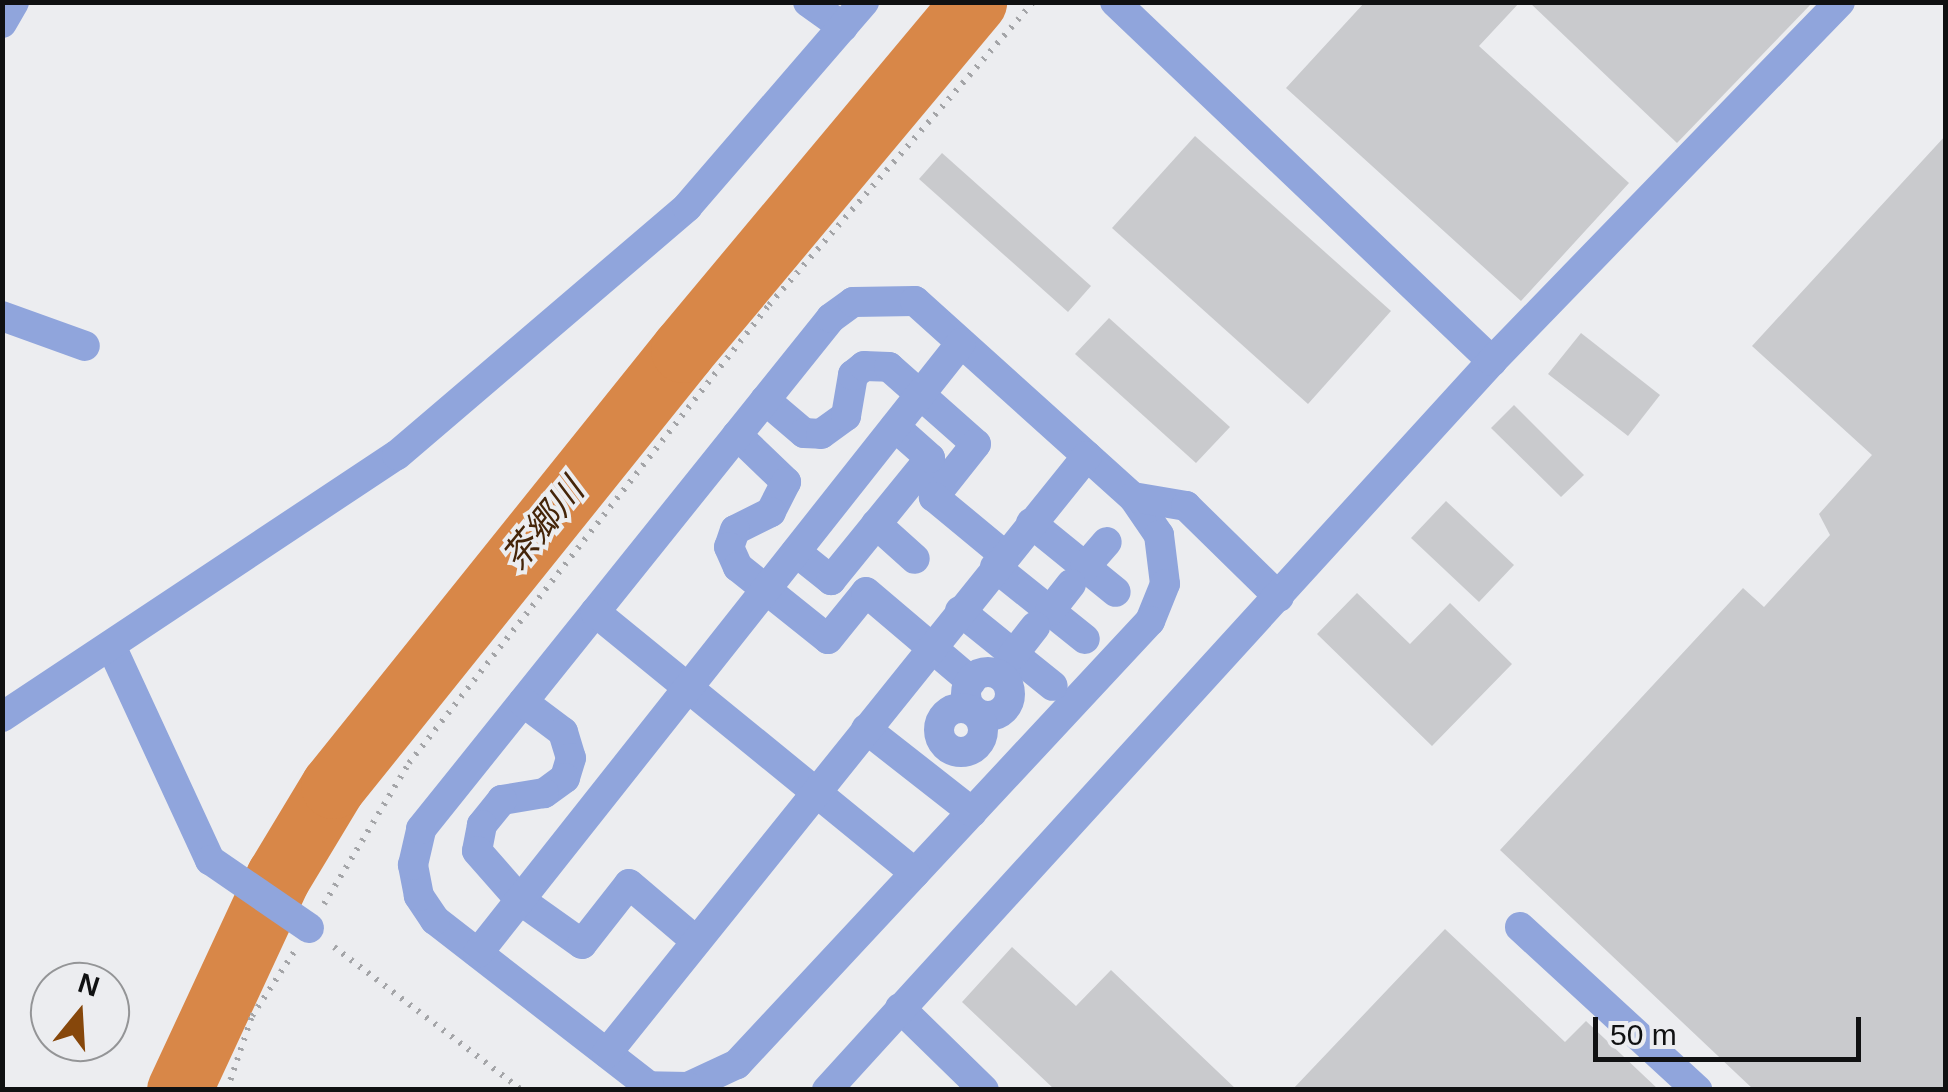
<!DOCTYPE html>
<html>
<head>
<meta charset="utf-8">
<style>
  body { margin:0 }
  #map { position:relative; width:1948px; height:1092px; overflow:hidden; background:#ecedf0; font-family:Arial,"Noto Sans JP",sans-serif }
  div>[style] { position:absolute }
  .river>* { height:65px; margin:-32.5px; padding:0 32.5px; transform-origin:32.5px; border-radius:32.5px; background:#d88748 }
  .building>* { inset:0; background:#c9cacd }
  .path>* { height:6px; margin-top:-3px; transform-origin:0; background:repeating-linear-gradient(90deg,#a4a5a8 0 2.5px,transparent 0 10.5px) }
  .minor>* { height:30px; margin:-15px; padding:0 15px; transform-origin:15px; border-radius:15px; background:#90a5dc }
  .minor>.ring { margin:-15px; padding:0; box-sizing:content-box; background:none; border:30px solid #90a5dc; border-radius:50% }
  span { translate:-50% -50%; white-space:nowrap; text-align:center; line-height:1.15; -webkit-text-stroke:8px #ecedf0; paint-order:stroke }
  .water-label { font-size:35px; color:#452509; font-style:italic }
  .frame { position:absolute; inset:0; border:5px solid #101112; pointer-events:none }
  .north { position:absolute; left:30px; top:962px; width:100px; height:100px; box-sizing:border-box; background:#ecedf0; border:2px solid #949597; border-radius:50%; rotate:18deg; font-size:28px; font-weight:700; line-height:40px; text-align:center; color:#101112 }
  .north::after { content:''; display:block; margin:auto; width:35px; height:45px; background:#86470b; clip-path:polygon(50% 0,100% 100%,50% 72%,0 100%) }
  .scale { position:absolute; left:1593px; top:1017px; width:268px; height:45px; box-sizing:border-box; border:5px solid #101112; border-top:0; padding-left:12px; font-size:30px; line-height:35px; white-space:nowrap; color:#101112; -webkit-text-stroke:8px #ecedf0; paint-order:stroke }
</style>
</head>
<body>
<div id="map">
  <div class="river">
    <div style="left:179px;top:1090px;width:235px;rotate:-65.1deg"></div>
    <div style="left:278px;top:877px;width:106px;rotate:-58.9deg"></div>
    <div style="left:333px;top:786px;width:559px;rotate:-51.24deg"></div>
    <div style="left:683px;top:350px;width:454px;rotate:-50.1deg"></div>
  </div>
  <div class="building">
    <div style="clip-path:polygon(1365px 2px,1520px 2px,1479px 46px,1629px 183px,1521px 301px,1286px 88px)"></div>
    <div style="clip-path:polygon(1529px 2px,1813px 2px,1677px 143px)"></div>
    <div style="clip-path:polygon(1946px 135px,1946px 1090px,1754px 1090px,1500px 850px,1743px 588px,1764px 607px,1830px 535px,1819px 514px,1872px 455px,1752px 346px)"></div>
    <div style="clip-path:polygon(1195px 136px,1391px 311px,1308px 404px,1112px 228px)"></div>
    <div style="clip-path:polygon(942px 153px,1091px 286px,1068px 312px,919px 179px)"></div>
    <div style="clip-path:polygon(1109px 318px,1230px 427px,1196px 463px,1075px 354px)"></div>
    <div style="clip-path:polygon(1581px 333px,1660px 395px,1628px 436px,1548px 374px)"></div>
    <div style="clip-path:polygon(1514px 405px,1584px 475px,1561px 497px,1491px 428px)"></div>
    <div style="clip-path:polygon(1446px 501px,1514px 565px,1479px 602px,1411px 538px)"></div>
    <div style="clip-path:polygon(1357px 593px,1410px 644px,1450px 603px,1512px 664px,1432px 746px,1317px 634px)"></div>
    <div style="clip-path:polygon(1445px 929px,1565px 1042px,1586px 1021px,1659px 1090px,1292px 1090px)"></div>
    <div style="clip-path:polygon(1012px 947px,1076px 1006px,1111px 970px,1237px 1090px,1055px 1090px,962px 1002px)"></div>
  </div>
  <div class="path">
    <div style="left:324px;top:904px;width:165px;rotate:-58.9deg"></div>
    <div style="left:409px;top:763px;width:583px;rotate:-51.83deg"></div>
    <div style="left:769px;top:305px;width:402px;rotate:-48.9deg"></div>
    <div style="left:334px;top:947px;width:236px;rotate:37.3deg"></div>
    <div style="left:227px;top:1090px;width:78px;rotate:-71.3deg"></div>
    <div style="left:252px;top:1016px;width:77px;rotate:-56.7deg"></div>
  </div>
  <div class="minor">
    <div style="left:808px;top:2px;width:43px;rotate:35.5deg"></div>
    <div style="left:1115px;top:2px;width:521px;rotate:43.6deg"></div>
    <div style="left:2px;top:23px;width:24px;rotate:-60deg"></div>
    <div style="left:2px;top:316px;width:88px;rotate:19.9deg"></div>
    <div style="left:765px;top:400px;width:51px;rotate:40.2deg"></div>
    <div style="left:804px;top:433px;width:17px;rotate:3deg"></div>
    <div style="left:821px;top:434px;width:31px;rotate:-36deg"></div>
    <div style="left:846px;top:416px;width:42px;rotate:-80.3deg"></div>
    <div style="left:853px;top:375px;width:14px;rotate:-39deg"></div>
    <div style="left:864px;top:366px;width:25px;rotate:2deg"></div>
    <div style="left:889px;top:367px;width:116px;rotate:41.5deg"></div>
    <div style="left:976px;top:444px;width:68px;rotate:128.4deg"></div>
    <div style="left:934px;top:497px;width:91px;rotate:39.6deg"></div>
    <div style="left:737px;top:435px;width:68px;rotate:43.8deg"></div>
    <div style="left:786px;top:482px;width:34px;rotate:117deg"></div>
    <div style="left:771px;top:512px;width:40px;rotate:153.4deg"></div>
    <div style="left:735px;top:530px;width:18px;rotate:109deg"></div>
    <div style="left:729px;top:547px;width:22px;rotate:66deg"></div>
    <div style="left:738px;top:567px;width:115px;rotate:38.7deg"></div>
    <div style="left:828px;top:639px;width:60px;rotate:-51deg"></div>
    <div style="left:866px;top:592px;width:138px;rotate:40.3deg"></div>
    <div style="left:1133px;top:497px;width:46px;rotate:55.6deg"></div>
    <div style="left:1159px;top:535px;width:49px;rotate:83deg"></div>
    <div style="left:1165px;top:584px;width:40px;rotate:112deg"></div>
    <div style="left:1150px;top:621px;width:606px;rotate:132.99deg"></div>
    <div style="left:737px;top:1064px;width:54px;rotate:154.9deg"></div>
    <div style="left:688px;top:1087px;width:39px;rotate:-179deg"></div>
    <div style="left:649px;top:1086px;width:271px;rotate:-142.2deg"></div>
    <div style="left:435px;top:920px;width:29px;rotate:-124deg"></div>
    <div style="left:419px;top:896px;width:32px;rotate:-101deg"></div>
    <div style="left:413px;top:865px;width:37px;rotate:-77deg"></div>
    <div style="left:421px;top:829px;width:655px;rotate:-51.26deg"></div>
    <div style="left:831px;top:318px;width:27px;rotate:-36deg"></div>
    <div style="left:853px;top:302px;width:62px;rotate:-0.9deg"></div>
    <div style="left:915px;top:301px;width:293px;rotate:42deg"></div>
    <div style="left:1133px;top:497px;width:54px;rotate:9.6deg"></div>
    <div style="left:1186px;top:506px;width:130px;rotate:44.4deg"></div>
    <div style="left:1031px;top:523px;width:109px;rotate:39.1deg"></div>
    <div style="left:876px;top:524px;width:52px;rotate:41.9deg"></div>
    <div style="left:796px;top:552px;width:45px;rotate:38.7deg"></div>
    <div style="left:831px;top:580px;width:157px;rotate:-50.9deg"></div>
    <div style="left:930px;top:458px;width:47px;rotate:-138.5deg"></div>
    <div style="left:995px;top:567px;width:115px;rotate:38.7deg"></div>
    <div style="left:1085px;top:567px;width:33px;rotate:-49deg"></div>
    <div style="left:960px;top:611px;width:119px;rotate:38.9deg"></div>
    <div style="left:1050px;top:611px;width:34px;rotate:-52deg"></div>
    <div style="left:595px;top:612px;width:413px;rotate:39.2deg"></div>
    <div style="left:112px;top:648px;width:234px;rotate:65.2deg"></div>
    <div style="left:210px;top:860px;width:120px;rotate:34.5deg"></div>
    <div style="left:1013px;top:655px;width:36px;rotate:-52deg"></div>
    <div class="ring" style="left:966px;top:672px;width:14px;height:14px"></div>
    <div style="left:523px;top:702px;width:50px;rotate:36.9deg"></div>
    <div style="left:563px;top:732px;width:27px;rotate:73deg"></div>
    <div style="left:571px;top:758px;width:21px;rotate:107deg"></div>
    <div style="left:565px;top:778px;width:26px;rotate:144deg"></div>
    <div style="left:544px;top:793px;width:43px;rotate:170.5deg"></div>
    <div style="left:502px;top:800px;width:32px;rotate:129deg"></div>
    <div style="left:482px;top:825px;width:26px;rotate:101deg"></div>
    <div style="left:477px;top:851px;width:65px;rotate:48.7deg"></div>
    <div style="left:520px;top:900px;width:76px;rotate:35.4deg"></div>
    <div style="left:582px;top:944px;width:76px;rotate:-51.9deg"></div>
    <div style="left:629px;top:884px;width:88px;rotate:40.4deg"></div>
    <div class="ring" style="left:939px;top:708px;width:14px;height:14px"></div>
    <div style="left:2px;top:717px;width:474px;rotate:-33.6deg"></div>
    <div style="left:397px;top:455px;width:382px;rotate:-40.5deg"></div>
    <div style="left:687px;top:207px;width:271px;rotate:-49.2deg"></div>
    <div style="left:866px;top:729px;width:135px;rotate:38.1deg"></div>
    <div style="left:1520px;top:927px;width:241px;rotate:42.6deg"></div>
    <div style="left:478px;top:953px;width:778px;rotate:-51.63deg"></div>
    <div style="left:900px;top:1008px;width:117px;rotate:44.3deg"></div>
    <div style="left:607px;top:1053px;width:766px;rotate:-51.2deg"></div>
    <div style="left:827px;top:1090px;width:987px;rotate:-47.63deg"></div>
    <div style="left:1492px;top:361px;width:500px;rotate:-45.9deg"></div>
  </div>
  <div class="water-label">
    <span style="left:543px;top:524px;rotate:-51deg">茶郷川</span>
  </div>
  <div class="frame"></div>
  <div class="north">N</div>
  <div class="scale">50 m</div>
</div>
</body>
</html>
